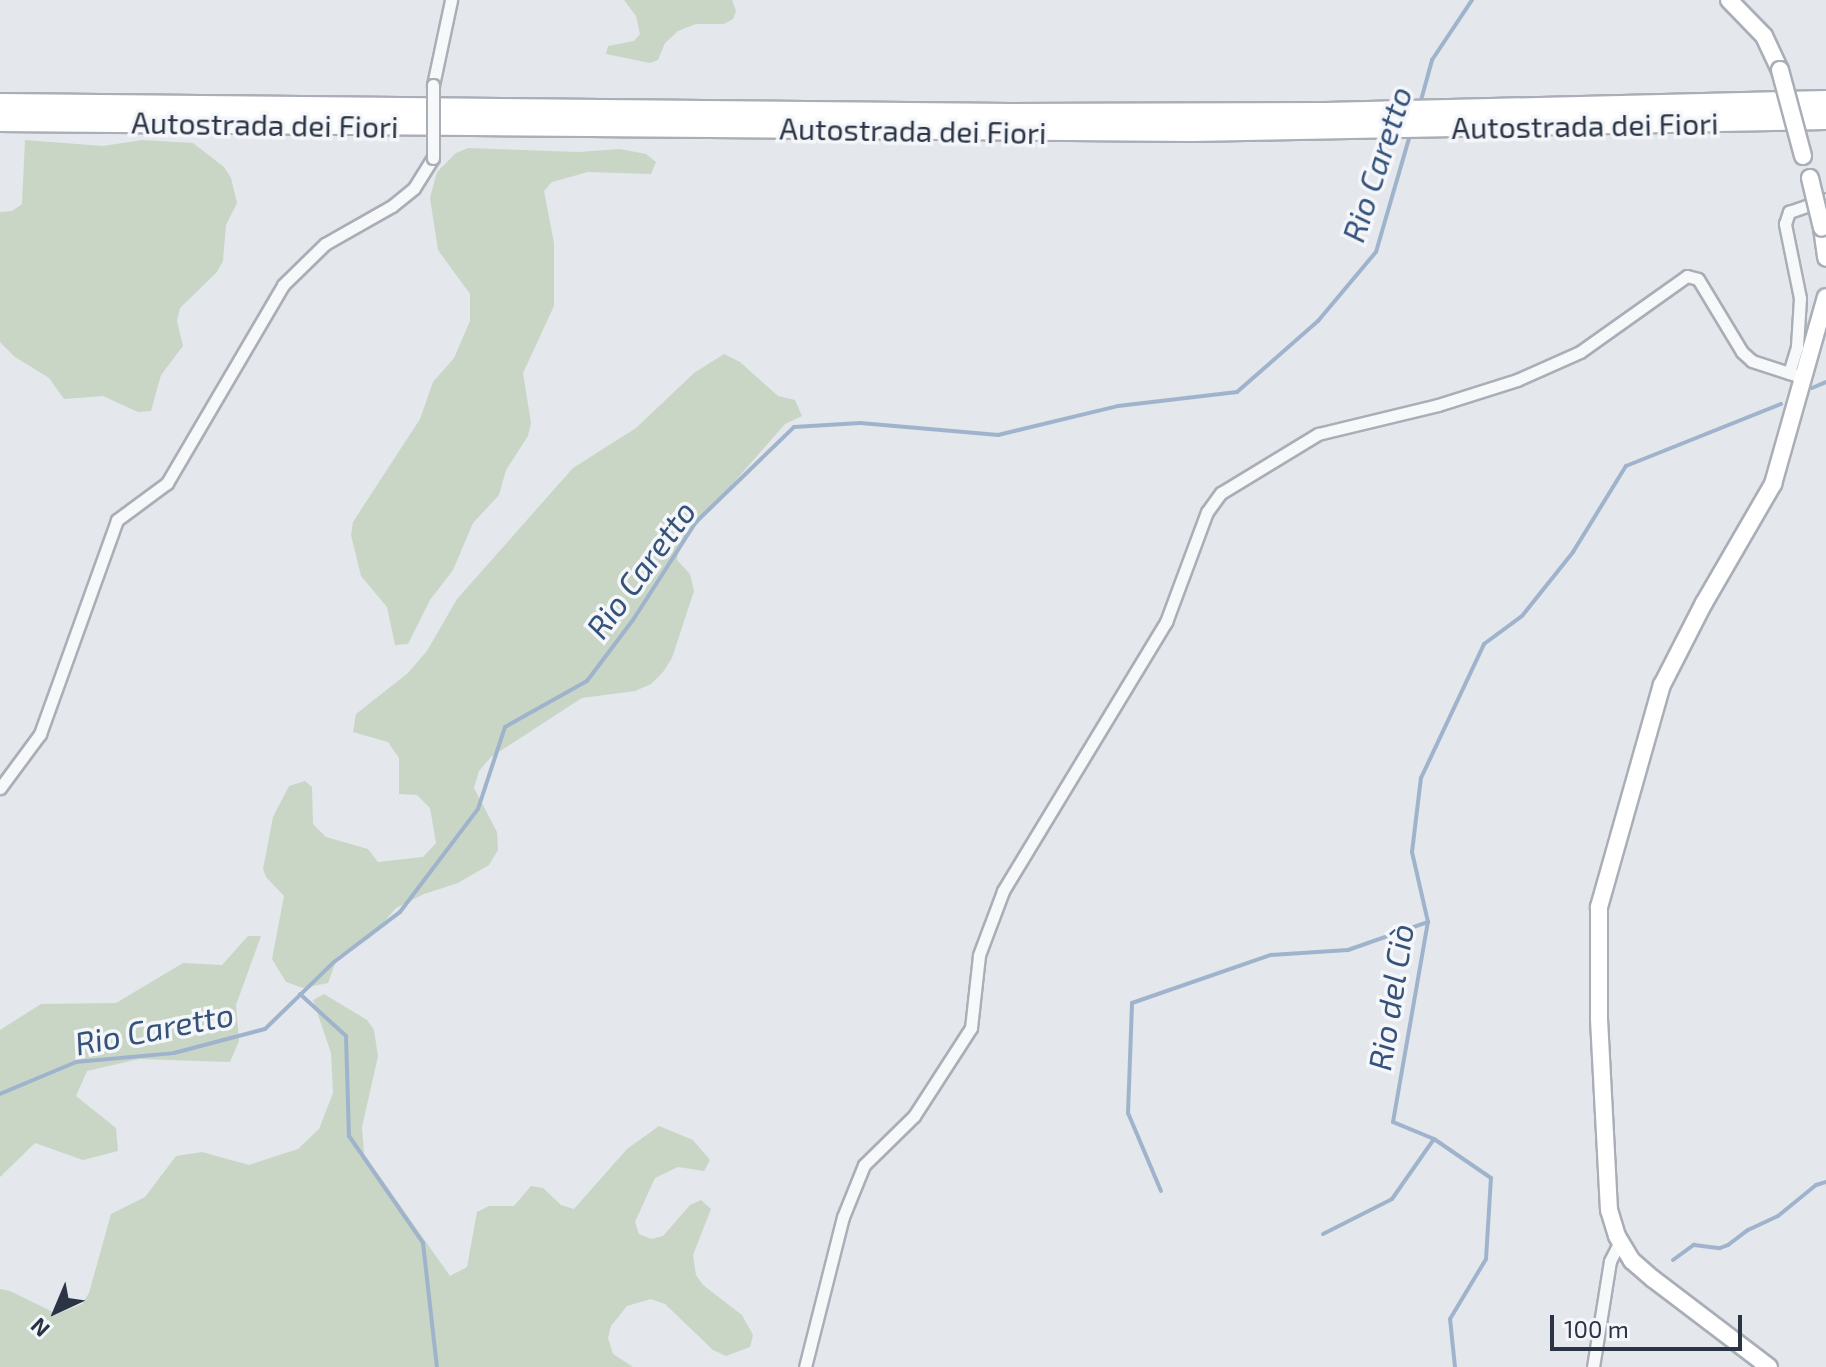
<!DOCTYPE html>
<html>
<head>
<meta charset="utf-8">
<style>
  body { margin:0 }
  #map { position:relative; width:1826px; height:1367px; overflow:hidden; background:#e4e7ec; font-family:"Exo 2",sans-serif }
  div>[style] { position:absolute }
  .green>* { inset:0; background:#c9d6c5 }
  .stream>* { height:4px; margin:-2px; padding:0 2px; transform-origin:2px; border-radius:2px; background:#9fb4cc }
  .roads { filter:drop-shadow(2px 0 #a9aeb7) drop-shadow(-2px 0 #a9aeb7) drop-shadow(0 2px #a9aeb7) drop-shadow(0 -2px #a9aeb7) }
  .minor>* { height:11px; margin:-5.5px; padding:0 5.5px; transform-origin:5.5px; border-radius:5.5px; background:#f7f8fa }
  .secondary>* { height:16px; margin:-8px; padding:0 8px; transform-origin:8px; border-radius:8px; background:#fff }
  .motorway>* { height:20px; margin:-10px; padding:0 10px; transform-origin:10px; border-radius:10px; background:#fff }
  .bridges { filter:drop-shadow(2px 0 #a9aeb7) drop-shadow(-2px 0 #a9aeb7) drop-shadow(0 2px #a9aeb7) drop-shadow(0 -2px #a9aeb7) }
  .minor-bridge>* { height:11px; margin:-5.5px; padding:0 5.5px; transform-origin:5.5px; border-radius:5.5px; background:#f7f8fa }
  .secondary-bridge>* { height:16px; margin:-8px; padding:0 8px; transform-origin:8px; border-radius:8px; background:#fff }
  span { translate:-50% -50%; white-space:nowrap; text-align:center; line-height:1.15; -webkit-text-stroke:7px #f4f6f9; paint-order:stroke }
  .street-label { font-size:30px; color:#2b3445 }
  .water-label { font-size:32px; color:#34527a; font-style:italic }
  .north { position:absolute; left:16px; top:1271px; width:80px; height:80px; -webkit-text-stroke:6px #f4f6f9; paint-order:stroke; rotate:224deg; font-size:22px; font-weight:700; line-height:32px; text-align:center; color:#2b3445 }
  .north::after { content:''; display:block; margin:auto; width:28px; height:36px; background:#2b3445; clip-path:polygon(50% 0,100% 100%,50% 72%,0 100%) }
  .scale { position:absolute; left:1550px; top:1315px; width:192px; height:36px; box-sizing:border-box; border:4px solid #2b3445; border-top:0; padding-left:10px; font-size:24px; line-height:28px; white-space:nowrap; color:#2b3445; -webkit-text-stroke:6px #f4f6f9; paint-order:stroke }
</style>
</head>
<body>
<div id="map">
  <div class="green">
    <div style="clip-path:polygon(624px 0,732px 0,736px 11px,733px 19px,724px 24px,696px 24px,678px 31px,665px 43px,658px 60px,650px 63px,606px 54px,608px 46px,634px 41px,640px 34px,636px 16px)"></div>
    <div style="clip-path:polygon(25px 140px,103px 146px,142px 140px,193px 143px,224px 167px,231px 178px,237px 203px,226px 225px,223px 261px,217px 272px,180px 308px,177px 321px,183px 346px,161px 375px,151px 411px,138px 412px,103px 396px,64px 399px,49px 378px,15px 357px,0 342px,0 212px,12px 211px,22px 204px)"></div>
    <div style="clip-path:polygon(468px 148px,579px 152px,620px 149px,646px 154px,656px 162px,651px 174px,588px 172px,552px 182px,544px 191px,554px 243px,554px 306px,523px 373px,531px 423px,528px 436px,506px 470px,499px 495px,473px 523px,453px 570px,430px 600px,408px 644px,395px 645px,387px 607px,361px 576px,351px 535px,353px 522px,420px 419px,433px 382px,454px 358px,470px 321px,470px 294px,438px 250px,430px 198px,437px 172px,456px 153px)"></div>
    <div style="clip-path:polygon(724px 354px,740px 362px,778px 396px,795px 400px,802px 416px,785px 424px,679px 545px,677px 560px,690px 574px,694px 591px,672px 658px,663px 672px,651px 684px,635px 691px,582px 698px,491px 757px,479px 771px,474px 788px,497px 832px,498px 850px,489px 865px,458px 883px,424px 894px,396px 908px,370px 938px,338px 956px,328px 983px,303px 988px,286px 982px,272px 959px,284px 896px,266px 877px,263px 869px,273px 817px,289px 786px,305px 781px,312px 787px,313px 824px,326px 837px,368px 849px,378px 862px,423px 857px,436px 843px,430px 808px,417px 795px,399px 794px,399px 758px,388px 742px,353px 732px,356px 714px,408px 673px,427px 651px,457px 599px,573px 468px,636px 428px,694px 373px)"></div>
    <div style="clip-path:polygon(248px 936px,261px 936px,236px 1005px,239px 1041px,230px 1062px,139px 1059px,87px 1071px,76px 1096px,116px 1128px,118px 1151px,83px 1160px,35px 1143px,0 1177px,0 1030px,41px 1004px,116px 1003px,183px 963px,222px 965px)"></div>
    <div style="clip-path:polygon(324px 994px,367px 1020px,374px 1030px,378px 1056px,362px 1127px,364px 1154px,450px 1276px,467px 1267px,477px 1212px,489px 1206px,514px 1206px,531px 1186px,543px 1188px,561px 1205px,574px 1209px,627px 1149px,659px 1126px,693px 1140px,710px 1160px,704px 1171px,678px 1167px,655px 1178px,635px 1222px,639px 1234px,651px 1239px,663px 1236px,690px 1205px,701px 1200px,711px 1209px,693px 1255px,696px 1275px,703px 1285px,742px 1315px,753px 1335px,750px 1347px,726px 1356px,713px 1350px,665px 1304px,651px 1299px,627px 1306px,611px 1326px,608px 1338px,613px 1354px,633px 1367px,0 1367px,0 1289px,10px 1291px,57px 1314px,82px 1304px,89px 1293px,111px 1214px,145px 1197px,176px 1156px,202px 1152px,249px 1165px,298px 1149px,319px 1129px,333px 1093px,331px 1053px,313px 1000px)"></div>
  </div>
  <div class="stream">
    <div style="left:1420px;top:104px;width:46px;rotate:-74.7deg"></div>
    <div style="left:1432px;top:60px;width:72px;rotate:-56.3deg"></div>
    <div style="left:1812px;top:388px;width:15px;rotate:-23deg"></div>
    <div style="left:300px;top:994px;width:62px;rotate:42.4deg"></div>
    <div style="left:346px;top:1036px;width:100px;rotate:88.3deg"></div>
    <div style="left:349px;top:1136px;width:130px;rotate:55.3deg"></div>
    <div style="left:423px;top:1243px;width:125px;rotate:83.6deg"></div>
    <div style="left:0;top:1094px;width:82px;rotate:-22.8deg"></div>
    <div style="left:76px;top:1062px;width:98px;rotate:-5.2deg"></div>
    <div style="left:174px;top:1053px;width:94px;rotate:-14.8deg"></div>
    <div style="left:265px;top:1029px;width:96px;rotate:-44.2deg"></div>
    <div style="left:334px;top:962px;width:83px;rotate:-37.1deg"></div>
    <div style="left:400px;top:912px;width:129px;rotate:-52.9deg"></div>
    <div style="left:478px;top:809px;width:86px;rotate:-71.8deg"></div>
    <div style="left:505px;top:727px;width:94px;rotate:-29.3deg"></div>
    <div style="left:587px;top:681px;width:76px;rotate:-53deg"></div>
    <div style="left:633px;top:620px;width:117px;rotate:-57.3deg"></div>
    <div style="left:696px;top:522px;width:136px;rotate:-44.1deg"></div>
    <div style="left:794px;top:427px;width:66px;rotate:-3.5deg"></div>
    <div style="left:860px;top:423px;width:139px;rotate:5deg"></div>
    <div style="left:998px;top:435px;width:123px;rotate:-13.6deg"></div>
    <div style="left:1118px;top:406px;width:120px;rotate:-6.7deg"></div>
    <div style="left:1237px;top:392px;width:108px;rotate:-41.2deg"></div>
    <div style="left:1318px;top:321px;width:90px;rotate:-50deg"></div>
    <div style="left:1376px;top:252px;width:122px;rotate:-73.8deg"></div>
    <div style="left:1161px;top:1191px;width:85px;rotate:-112.9deg"></div>
    <div style="left:1128px;top:1113px;width:110px;rotate:-87.9deg"></div>
    <div style="left:1132px;top:1003px;width:147px;rotate:-19.1deg"></div>
    <div style="left:1271px;top:955px;width:77px;rotate:-3.7deg"></div>
    <div style="left:1348px;top:950px;width:85px;rotate:-19.3deg"></div>
    <div style="left:1323px;top:1234px;width:77px;rotate:-26.9deg"></div>
    <div style="left:1392px;top:1199px;width:73px;rotate:-55deg"></div>
    <div style="left:1673px;top:1260px;width:26px;rotate:-36deg"></div>
    <div style="left:1694px;top:1245px;width:26px;rotate:7deg"></div>
    <div style="left:1720px;top:1248px;width:9px;rotate:-21deg"></div>
    <div style="left:1728px;top:1245px;width:25px;rotate:-37deg"></div>
    <div style="left:1748px;top:1230px;width:33px;rotate:-25deg"></div>
    <div style="left:1778px;top:1216px;width:49px;rotate:-39.2deg"></div>
    <div style="left:1816px;top:1185px;width:10px;rotate:-17deg"></div>
    <div style="left:1455px;top:1367px;width:48px;rotate:-95.9deg"></div>
    <div style="left:1450px;top:1319px;width:70px;rotate:-59deg"></div>
    <div style="left:1486px;top:1259px;width:81px;rotate:-86.5deg"></div>
    <div style="left:1491px;top:1178px;width:69px;rotate:-145.6deg"></div>
    <div style="left:1434px;top:1139px;width:44px;rotate:-157.5deg"></div>
    <div style="left:1393px;top:1122px;width:203px;rotate:-80.1deg"></div>
    <div style="left:1428px;top:922px;width:72px;rotate:-102.9deg"></div>
    <div style="left:1412px;top:852px;width:75px;rotate:-83.1deg"></div>
    <div style="left:1421px;top:778px;width:148px;rotate:-64.8deg"></div>
    <div style="left:1484px;top:644px;width:47px;rotate:-36.4deg"></div>
    <div style="left:1522px;top:616px;width:82px;rotate:-51.4deg"></div>
    <div style="left:1573px;top:552px;width:101px;rotate:-58.4deg"></div>
    <div style="left:1626px;top:466px;width:167px;rotate:-21.8deg"></div>
  </div>
  <div class="roads">
    <div class="minor">
      <div style="left:433px;top:85px;width:87px;rotate:-78deg"></div>
      <div style="left:1789px;top:373px;width:28px;rotate:-73deg"></div>
      <div style="left:1797px;top:346px;width:48px;rotate:-86.4deg"></div>
      <div style="left:1800px;top:298px;width:76px;rotate:-101.5deg"></div>
      <div style="left:1785px;top:224px;width:13px;rotate:-72deg"></div>
      <div style="left:1789px;top:212px;width:39px;rotate:-19deg"></div>
      <div style="left:0;top:788px;width:67px;rotate:-53.5deg"></div>
      <div style="left:40px;top:734px;width:227px;rotate:-70.2deg"></div>
      <div style="left:117px;top:520px;width:62px;rotate:-36.5deg"></div>
      <div style="left:167px;top:483px;width:229px;rotate:-59.6deg"></div>
      <div style="left:283px;top:285px;width:59px;rotate:-44.3deg"></div>
      <div style="left:325px;top:244px;width:77px;rotate:-29.6deg"></div>
      <div style="left:392px;top:206px;width:28px;rotate:-39deg"></div>
      <div style="left:414px;top:188px;width:36px;rotate:-58deg"></div>
      <div style="left:805px;top:1367px;width:155px;rotate:-75.8deg"></div>
      <div style="left:843px;top:1217px;width:56px;rotate:-68deg"></div>
      <div style="left:864px;top:1165px;width:70px;rotate:-44.4deg"></div>
      <div style="left:914px;top:1116px;width:105px;rotate:-57.1deg"></div>
      <div style="left:971px;top:1028px;width:73px;rotate:-83.7deg"></div>
      <div style="left:979px;top:955px;width:68px;rotate:-69.4deg"></div>
      <div style="left:1003px;top:891px;width:315px;rotate:-58.8deg"></div>
      <div style="left:1166px;top:622px;width:117px;rotate:-69.6deg"></div>
      <div style="left:1207px;top:512px;width:24px;rotate:-54deg"></div>
      <div style="left:1221px;top:493px;width:114px;rotate:-31.3deg"></div>
      <div style="left:1318px;top:434px;width:123px;rotate:-13.6deg"></div>
      <div style="left:1438px;top:405px;width:83px;rotate:-17.6deg"></div>
      <div style="left:1517px;top:380px;width:69px;rotate:-24deg"></div>
      <div style="left:1580px;top:352px;width:131px;rotate:-35.4deg"></div>
      <div style="left:1687px;top:276px;width:11px;rotate:15deg"></div>
      <div style="left:1698px;top:279px;width:85px;rotate:58.9deg"></div>
      <div style="left:1742px;top:352px;width:13px;rotate:42deg"></div>
      <div style="left:1752px;top:361px;width:55px;rotate:18.1deg"></div>
      <div style="left:1593px;top:1367px;width:107px;rotate:-80.9deg"></div>
      <div style="left:1610px;top:1261px;width:22px;rotate:-63deg"></div>
    </div>
    <div class="secondary">
      <div style="left:1729px;top:0;width:50px;rotate:45.8deg"></div>
      <div style="left:1764px;top:36px;width:38px;rotate:65deg"></div>
      <div style="left:1822px;top:228px;width:30px;rotate:82deg"></div>
      <div style="left:1769px;top:1367px;width:146px;rotate:-142.8deg"></div>
      <div style="left:1653px;top:1279px;width:28px;rotate:-139deg"></div>
      <div style="left:1632px;top:1261px;width:29px;rotate:-121deg"></div>
      <div style="left:1617px;top:1236px;width:27px;rotate:-107deg"></div>
      <div style="left:1609px;top:1210px;width:191px;rotate:-93deg"></div>
      <div style="left:1599px;top:1019px;width:112px;rotate:-90deg"></div>
      <div style="left:1599px;top:907px;width:231px;rotate:-74.2deg"></div>
      <div style="left:1662px;top:685px;width:92px;rotate:-62.9deg"></div>
      <div style="left:1704px;top:603px;width:138px;rotate:-59.9deg"></div>
      <div style="left:1773px;top:484px;width:194px;rotate:-74.2deg"></div>
    </div>
    <div class="motorway">
      <div style="left:0;top:104px;width:1012px;rotate:0.57deg"></div>
      <div style="left:1012px;top:114px;width:314px;rotate:-0.2deg"></div>
      <div style="left:1326px;top:113px;width:500px;rotate:-1.37deg"></div>
      <div style="left:0;top:121px;width:1192px;rotate:0.48deg"></div>
      <div style="left:1192px;top:131px;width:634px;rotate:-1.08deg"></div>
    </div>
  </div>
  <div class="bridges">
    <div class="minor-bridge">
      <div style="left:433px;top:85px;width:73px;rotate:90deg"></div>
    </div>
    <div class="secondary-bridge">
      <div style="left:1780px;top:70px;width:89px;rotate:75deg"></div>
      <div style="left:1810px;top:178px;width:51px;rotate:76.5deg"></div>
    </div>
  </div>
  <div class="street-label">
    <span style="left:265px;top:124px;rotate:1deg">Autostrada dei Fiori</span>
    <span style="left:1585px;top:125px;rotate:-1deg">Autostrada dei Fiori</span>
    <span style="left:913px;top:130px;rotate:1deg">Autostrada dei Fiori</span>
  </div>
  <div class="water-label">
    <span style="left:1376px;top:164px;rotate:-72deg">Rio Caretto</span>
    <span style="left:640px;top:569px;rotate:-54deg">Rio Caretto</span>
    <span style="left:1390px;top:997px;rotate:-81deg">Rio del Ciò</span>
    <span style="left:154px;top:1028px;rotate:-11deg">Rio Caretto</span>
  </div>
  <div class="north">N</div>
  <div class="scale">100 m</div>
</div>
</body>
</html>
